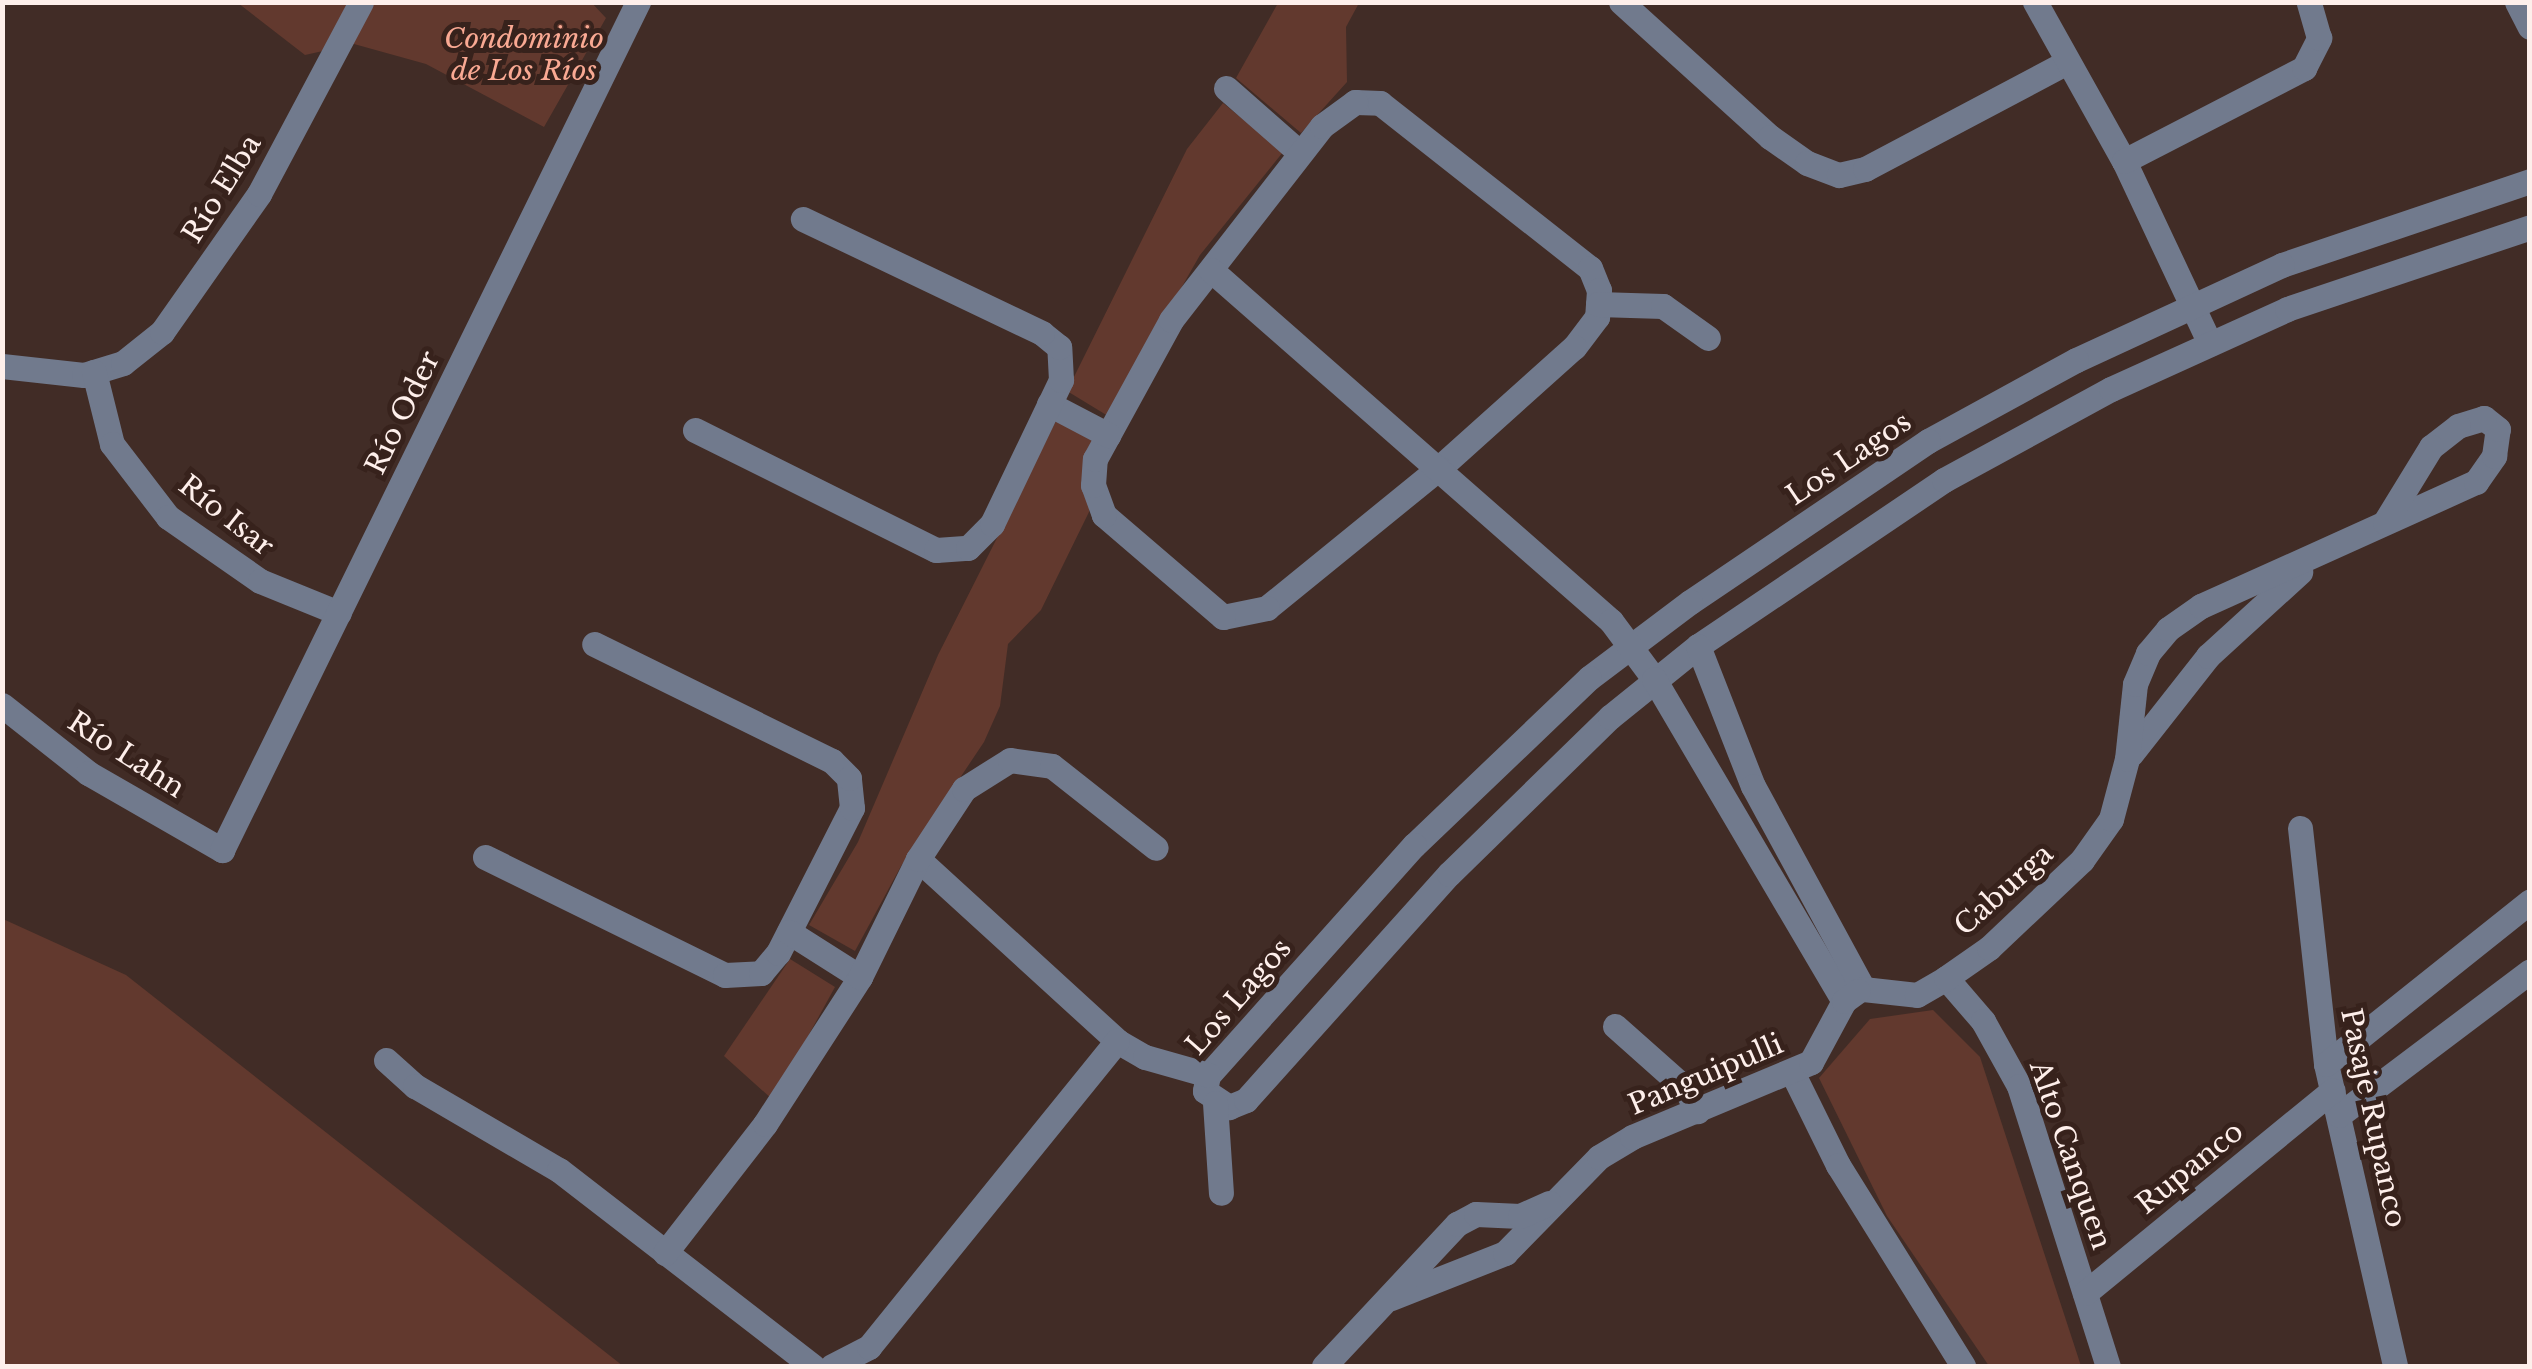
<!DOCTYPE html>
<html>
<head>
<meta charset="utf-8">
<style>
  body { margin:0 }
  #map { position:relative; width:2532px; height:1369px; overflow:hidden; background:#412c26; font-family:"Libre Baskerville",serif }
  div>[style] { position:absolute }
  .green>* { inset:0; background:#62392e }
  .minor>* { height:25px; margin:-12.5px; padding:0 12.5px; transform-origin:12.5px; border-radius:12.5px; background:#717a8d }
  span { translate:-50% -50%; white-space:nowrap; text-align:center; line-height:1.15; -webkit-text-stroke:10px #37221c; paint-order:stroke }
  .park-label { font-size:28px; color:#f9a993; font-style:italic }
  .street-label { font-size:28px; color:#feefeb }
  .frame { position:absolute; inset:0; border:5px solid #feefeb; pointer-events:none }
</style>
</head>
<body>
<div id="map">
  <div class="green">
    <div style="clip-path:polygon(591px 2px,606px 18px,544px 127px,426px 64px,354px 44px,305px 55px,238px 3px)"></div>
    <div style="clip-path:polygon(1278px 3px,1359px 3px,1346px 27px,1347px 82px,1301px 133px,1236px 78px)"></div>
    <div style="clip-path:polygon(1223px 103px,1283px 152px,1200px 255px,1108px 416px,1067px 391px,1187px 149px)"></div>
    <div style="clip-path:polygon(1058px 417px,1094px 436px,1089px 512px,1041px 610px,1008px 644px,1000px 706px,984px 742px,901px 866px,855px 951px,809px 925px,858px 842px,938px 655px)"></div>
    <div style="clip-path:polygon(3px 919px,126px 975px,623px 1366px,3px 1366px)"></div>
    <div style="clip-path:polygon(790px 959px,835px 987px,773px 1100px,724px 1056px)"></div>
    <div style="clip-path:polygon(1933px 1010px,1980px 1057px,2081px 1366px,1989px 1366px,1887px 1216px,1819px 1078px,1870px 1019px)"></div>
  </div>
  <div class="minor">
    <div style="left:1621px;top:2px;width:201px;rotate:42.2deg"></div>
    <div style="left:1770px;top:137px;width:45px;rotate:35.1deg"></div>
    <div style="left:1807px;top:163px;width:34px;rotate:21deg"></div>
    <div style="left:1839px;top:175px;width:27px;rotate:-13deg"></div>
    <div style="left:1865px;top:169px;width:226px;rotate:-27.9deg"></div>
    <div style="left:2035px;top:2px;width:182px;rotate:60.8deg"></div>
    <div style="left:2124px;top:161px;width:202px;rotate:64.8deg"></div>
    <div style="left:2517px;top:2px;width:28px;rotate:63deg"></div>
    <div style="left:1226px;top:88px;width:98px;rotate:41.3deg"></div>
    <div style="left:1355px;top:102px;width:25px;rotate:2deg"></div>
    <div style="left:1380px;top:103px;width:267px;rotate:38.2deg"></div>
    <div style="left:1590px;top:268px;width:24px;rotate:68deg"></div>
    <div style="left:1599px;top:290px;width:27px;rotate:94deg"></div>
    <div style="left:1597px;top:317px;width:38px;rotate:127deg"></div>
    <div style="left:1574px;top:347px;width:181px;rotate:138.1deg"></div>
    <div style="left:1439px;top:468px;width:222px;rotate:140.9deg"></div>
    <div style="left:1267px;top:608px;width:45px;rotate:168.4deg"></div>
    <div style="left:1223px;top:617px;width:157px;rotate:-139.4deg"></div>
    <div style="left:1104px;top:515px;width:32px;rotate:-110deg"></div>
    <div style="left:1093px;top:485px;width:26px;rotate:-86deg"></div>
    <div style="left:1095px;top:459px;width:158px;rotate:-61.3deg"></div>
    <div style="left:1171px;top:320px;width:246px;rotate:-52.1deg"></div>
    <div style="left:1322px;top:126px;width:41px;rotate:-36deg"></div>
    <div style="left:2124px;top:161px;width:203px;rotate:-27.3deg"></div>
    <div style="left:2304px;top:68px;width:34px;rotate:-63deg"></div>
    <div style="left:2319px;top:38px;width:37px;rotate:-106deg"></div>
    <div style="left:2530px;top:181px;width:262px;rotate:161.3deg"></div>
    <div style="left:2282px;top:265px;width:227px;rotate:155.2deg"></div>
    <div style="left:2076px;top:360px;width:169px;rotate:151.3deg"></div>
    <div style="left:1928px;top:441px;width:287px;rotate:145.9deg"></div>
    <div style="left:1690px;top:602px;width:126px;rotate:143deg"></div>
    <div style="left:1589px;top:678px;width:242px;rotate:136.3deg"></div>
    <div style="left:1414px;top:845px;width:309px;rotate:131.8deg"></div>
    <div style="left:1208px;top:1075px;width:16px;rotate:101deg"></div>
    <div style="left:1205px;top:1091px;width:29px;rotate:34deg"></div>
    <div style="left:1229px;top:1107px;width:18px;rotate:-22deg"></div>
    <div style="left:1246px;top:1100px;width:304px;rotate:-48.1deg"></div>
    <div style="left:1449px;top:874px;width:225px;rotate:-44.3deg"></div>
    <div style="left:1610px;top:717px;width:113px;rotate:-38.9deg"></div>
    <div style="left:1698px;top:646px;width:297px;rotate:-34deg"></div>
    <div style="left:1944px;top:480px;width:190px;rotate:-28.6deg"></div>
    <div style="left:2111px;top:389px;width:193px;rotate:-24.4deg"></div>
    <div style="left:2287px;top:309px;width:256px;rotate:-18.6deg"></div>
    <div style="left:1211px;top:270px;width:532px;rotate:41.27deg"></div>
    <div style="left:1611px;top:621px;width:72px;rotate:53.4deg"></div>
    <div style="left:1654px;top:679px;width:374px;rotate:59.5deg"></div>
    <div style="left:1598px;top:304px;width:65px;rotate:1.8deg"></div>
    <div style="left:1663px;top:306px;width:55px;rotate:35.4deg"></div>
    <div style="left:2px;top:366px;width:82px;rotate:6.3deg"></div>
    <div style="left:84px;top:375px;width:41px;rotate:-17.1deg"></div>
    <div style="left:123px;top:363px;width:50px;rotate:-38.5deg"></div>
    <div style="left:162px;top:332px;width:169px;rotate:-54.9deg"></div>
    <div style="left:259px;top:194px;width:217px;rotate:-62deg"></div>
    <div style="left:94px;top:372px;width:74px;rotate:76deg"></div>
    <div style="left:112px;top:444px;width:92px;rotate:52.5deg"></div>
    <div style="left:168px;top:517px;width:112px;rotate:34.8deg"></div>
    <div style="left:260px;top:581px;width:85px;rotate:22.1deg"></div>
    <div style="left:1049px;top:404px;width:67px;rotate:27.7deg"></div>
    <div style="left:695px;top:430px;width:269px;rotate:26.5deg"></div>
    <div style="left:936px;top:550px;width:32px;rotate:-4deg"></div>
    <div style="left:968px;top:548px;width:34px;rotate:-45deg"></div>
    <div style="left:992px;top:524px;width:160px;rotate:-64.4deg"></div>
    <div style="left:1061px;top:380px;width:33px;rotate:-93deg"></div>
    <div style="left:1059px;top:347px;width:22px;rotate:-141deg"></div>
    <div style="left:1042px;top:333px;width:265px;rotate:-154.5deg"></div>
    <div style="left:1698px;top:646px;width:150px;rotate:68.6deg"></div>
    <div style="left:1753px;top:786px;width:231px;rotate:61.5deg"></div>
    <div style="left:2px;top:705px;width:110px;rotate:38.3deg"></div>
    <div style="left:88px;top:773px;width:155px;rotate:29.9deg"></div>
    <div style="left:222px;top:850px;width:945px;rotate:-63.87deg"></div>
    <div style="left:2131px;top:754px;width:125px;rotate:-51.8deg"></div>
    <div style="left:2208px;top:656px;width:125px;rotate:-42.4deg"></div>
    <div style="left:2300px;top:828px;width:237px;rotate:83.7deg"></div>
    <div style="left:2326px;top:1064px;width:310px;rotate:77.1deg"></div>
    <div style="left:485px;top:857px;width:267px;rotate:26.2deg"></div>
    <div style="left:725px;top:975px;width:36px;rotate:-3deg"></div>
    <div style="left:761px;top:973px;width:26px;rotate:-50deg"></div>
    <div style="left:778px;top:953px;width:163px;rotate:-63deg"></div>
    <div style="left:852px;top:808px;width:30px;rotate:-96deg"></div>
    <div style="left:849px;top:778px;width:24px;rotate:-135deg"></div>
    <div style="left:832px;top:761px;width:265px;rotate:-153.8deg"></div>
    <div style="left:918px;top:859px;width:270px;rotate:42.4deg"></div>
    <div style="left:1117px;top:1041px;width:32px;rotate:30deg"></div>
    <div style="left:1145px;top:1057px;width:66px;rotate:15.9deg"></div>
    <div style="left:789px;top:932px;width:84px;rotate:32.4deg"></div>
    <div style="left:1946px;top:978px;width:57px;rotate:49.3deg"></div>
    <div style="left:1983px;top:1021px;width:74px;rotate:61deg"></div>
    <div style="left:2019px;top:1086px;width:294px;rotate:72.4deg"></div>
    <div style="left:1863px;top:989px;width:54px;rotate:6.3deg"></div>
    <div style="left:1917px;top:995px;width:34px;rotate:-30deg"></div>
    <div style="left:1946px;top:978px;width:52px;rotate:-34.9deg"></div>
    <div style="left:1989px;top:948px;width:128px;rotate:-43.4deg"></div>
    <div style="left:2082px;top:860px;width:50px;rotate:-54.7deg"></div>
    <div style="left:2111px;top:819px;width:62px;rotate:-75.1deg"></div>
    <div style="left:2127px;top:759px;width:75px;rotate:-83.9deg"></div>
    <div style="left:2135px;top:684px;width:34px;rotate:-67deg"></div>
    <div style="left:2148px;top:653px;width:31px;rotate:-50deg"></div>
    <div style="left:2168px;top:629px;width:40px;rotate:-34.9deg"></div>
    <div style="left:2201px;top:606px;width:302px;rotate:-24.3deg"></div>
    <div style="left:2476px;top:482px;width:32px;rotate:-55deg"></div>
    <div style="left:2494px;top:456px;width:27px;rotate:-82deg"></div>
    <div style="left:2498px;top:429px;width:18px;rotate:-142deg"></div>
    <div style="left:2484px;top:418px;width:27px;rotate:163deg"></div>
    <div style="left:2458px;top:426px;width:34px;rotate:142deg"></div>
    <div style="left:2431px;top:447px;width:88px;rotate:121.5deg"></div>
    <div style="left:1615px;top:1026px;width:95px;rotate:41.6deg"></div>
    <div style="left:1686px;top:1089px;width:25px;rotate:63deg"></div>
    <div style="left:386px;top:1060px;width:39px;rotate:42deg"></div>
    <div style="left:415px;top:1086px;width:167px;rotate:30.3deg"></div>
    <div style="left:559px;top:1170px;width:321px;rotate:37.7deg"></div>
    <div style="left:2326px;top:1064px;width:261px;rotate:-38.6deg"></div>
    <div style="left:1793px;top:1074px;width:102px;rotate:63.7deg"></div>
    <div style="left:1838px;top:1165px;width:237px;rotate:58.1deg"></div>
    <div style="left:1215px;top:1103px;width:90px;rotate:86.2deg"></div>
    <div style="left:2339px;top:1115px;width:239px;rotate:-37deg"></div>
    <div style="left:665px;top:1253px;width:163px;rotate:-52.2deg"></div>
    <div style="left:765px;top:1124px;width:175px;rotate:-57.1deg"></div>
    <div style="left:860px;top:977px;width:131px;rotate:-63.8deg"></div>
    <div style="left:918px;top:859px;width:84px;rotate:-56.7deg"></div>
    <div style="left:964px;top:789px;width:54px;rotate:-32.2deg"></div>
    <div style="left:1010px;top:760px;width:42px;rotate:8.1deg"></div>
    <div style="left:1052px;top:766px;width:132px;rotate:38.3deg"></div>
    <div style="left:2085px;top:1293px;width:320px;rotate:-39.3deg"></div>
    <div style="left:1391px;top:1298px;width:123px;rotate:-21.5deg"></div>
    <div style="left:1505px;top:1253px;width:134px;rotate:-45.6deg"></div>
    <div style="left:1599px;top:1157px;width:39px;rotate:-31deg"></div>
    <div style="left:1632px;top:1137px;width:194px;rotate:-22.7deg"></div>
    <div style="left:1811px;top:1062px;width:69px;rotate:-61.6deg"></div>
    <div style="left:1844px;top:1001px;width:17px;rotate:-36deg"></div>
    <div style="left:832px;top:1366px;width:42px;rotate:-27.2deg"></div>
    <div style="left:869px;top:1347px;width:394px;rotate:-51deg"></div>
    <div style="left:1324px;top:1366px;width:195px;rotate:-46.9deg"></div>
    <div style="left:1457px;top:1224px;width:21px;rotate:-28deg"></div>
    <div style="left:1476px;top:1214px;width:44px;rotate:2.6deg"></div>
    <div style="left:1520px;top:1216px;width:32px;rotate:-24deg"></div>
  </div>
  <div class="park-label">
    <span style="left:524px;top:55px">Condominio<br>de Los Ríos</span>
  </div>
  <div class="street-label">
    <span style="left:222px;top:189px;rotate:-58deg">Río Elba</span>
    <span style="left:403px;top:413px;rotate:-64deg">Río Oder</span>
    <span style="left:1849px;top:459px;rotate:-34deg">Los Lagos</span>
    <span style="left:226px;top:516px;rotate:38deg">Río Isar</span>
    <span style="left:126px;top:755px;rotate:33deg">Río Lahn</span>
    <span style="left:2004px;top:890px;rotate:-42deg">Caburga</span>
    <span style="left:1239px;top:997px;rotate:-49deg">Los Lagos</span>
    <span style="left:1706px;top:1075px;rotate:-23deg">Panguipulli</span>
    <span style="left:2373px;top:1118px;rotate:78deg">Pasaje Rupanco</span>
    <span style="left:2070px;top:1155px;rotate:71deg">Alto Canquen</span>
    <span style="left:2190px;top:1168px;rotate:-39deg">Rupanco</span>
  </div>
  <div class="frame"></div>
</div>
</body>
</html>
